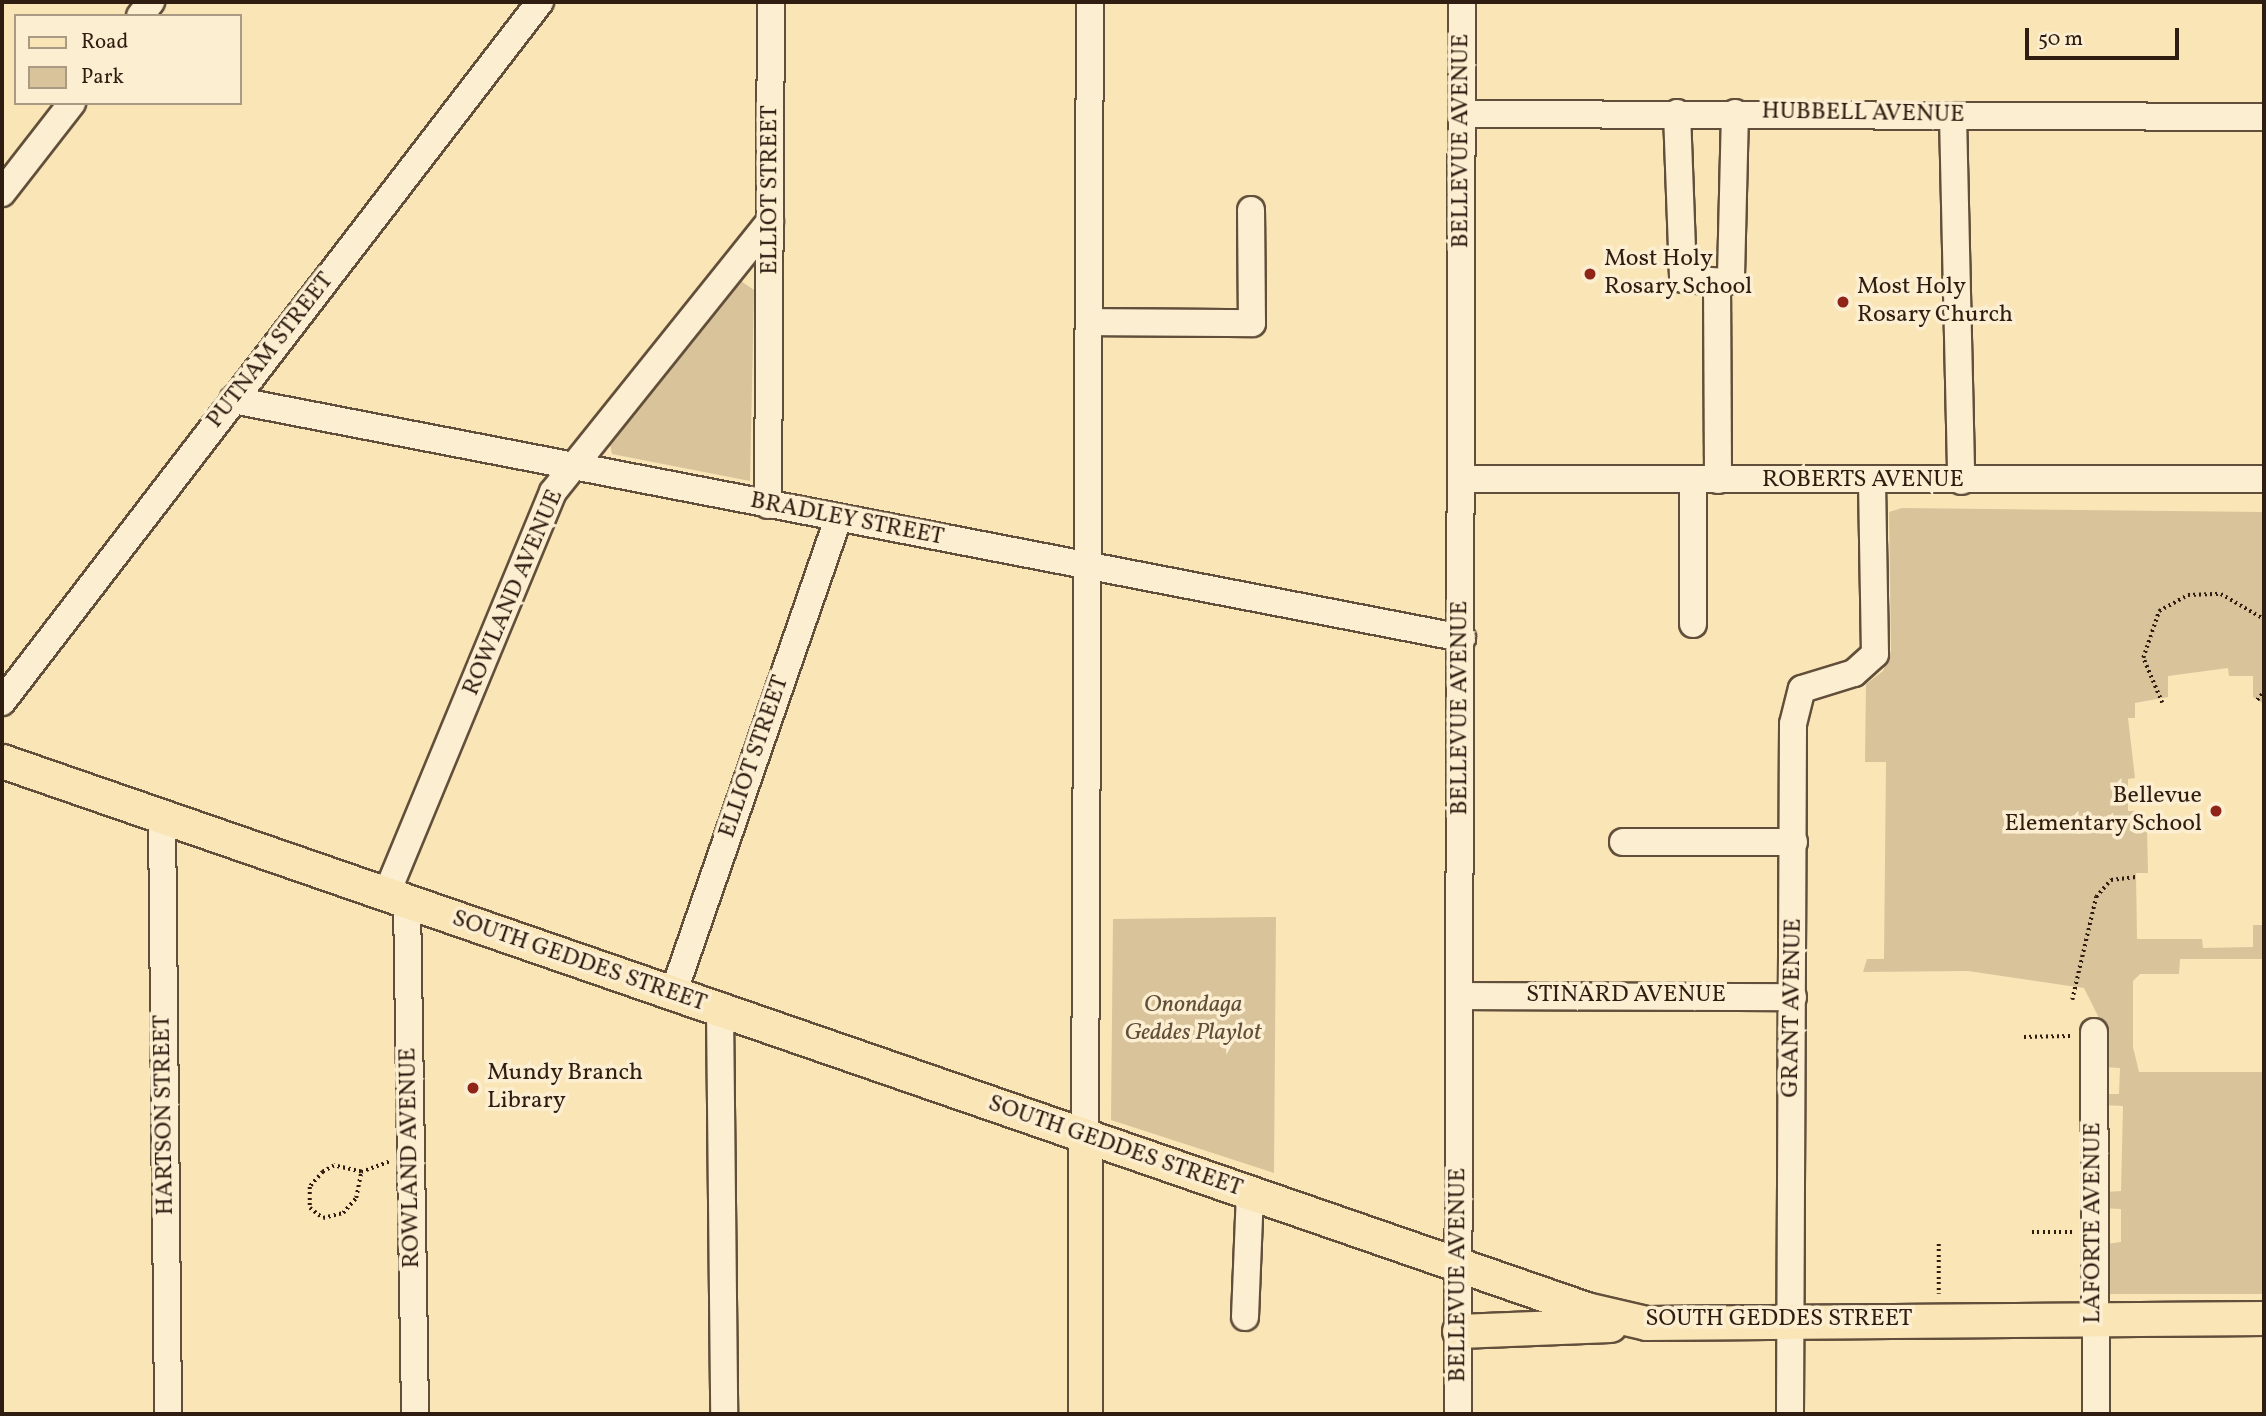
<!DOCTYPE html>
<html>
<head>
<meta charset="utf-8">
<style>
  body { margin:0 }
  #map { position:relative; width:2266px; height:1416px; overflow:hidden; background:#fae5b7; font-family:Vollkorn,serif }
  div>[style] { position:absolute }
  .green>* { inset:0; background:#d8c39b }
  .path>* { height:3.5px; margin-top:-1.75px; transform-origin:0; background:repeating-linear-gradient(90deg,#301d12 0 2px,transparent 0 5.5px) }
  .roads { filter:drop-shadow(2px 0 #624f3b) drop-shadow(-2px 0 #624f3b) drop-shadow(0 2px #624f3b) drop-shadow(0 -2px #624f3b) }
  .minor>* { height:26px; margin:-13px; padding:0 13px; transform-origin:13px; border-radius:13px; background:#fceed0 }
  .major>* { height:33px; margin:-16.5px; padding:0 16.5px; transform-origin:16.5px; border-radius:16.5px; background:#fae5b7 }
  .dots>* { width:19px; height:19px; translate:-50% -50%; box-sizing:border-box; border:4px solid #fceed0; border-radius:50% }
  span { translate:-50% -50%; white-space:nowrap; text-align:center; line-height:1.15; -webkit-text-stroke:7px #fceed0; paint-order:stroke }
  .street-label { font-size:24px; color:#301d12 }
  .poi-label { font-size:24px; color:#301d12 }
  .left { translate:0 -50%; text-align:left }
  .right { translate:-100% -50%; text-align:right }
  .park-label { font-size:24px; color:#624f3b; font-style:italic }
  .frame { position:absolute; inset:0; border:4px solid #301d12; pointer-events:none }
  .legend { position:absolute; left:14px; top:14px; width:228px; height:91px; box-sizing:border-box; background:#fceed0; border:2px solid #aa9a84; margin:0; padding:9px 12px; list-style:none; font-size:21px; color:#301d12 }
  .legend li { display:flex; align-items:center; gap:14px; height:35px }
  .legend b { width:35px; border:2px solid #aa9a84 }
  .scale { position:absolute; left:2025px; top:28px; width:154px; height:32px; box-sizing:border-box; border:4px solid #301d12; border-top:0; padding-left:9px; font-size:21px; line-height:24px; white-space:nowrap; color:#301d12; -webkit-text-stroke:5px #fceed0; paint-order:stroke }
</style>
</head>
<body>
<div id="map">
  <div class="green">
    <div style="clip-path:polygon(738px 279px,754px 290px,750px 481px,612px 454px,610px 443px)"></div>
    <div style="clip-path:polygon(1902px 508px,2264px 512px,2264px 704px,2253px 697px,2253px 676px,2229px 676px,2228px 668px,2168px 676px,2168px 697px,2135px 703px,2135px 718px,2128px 718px,2135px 778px,2128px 779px,2128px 811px,2136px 811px,2136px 826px,2147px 826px,2148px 873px,2136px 873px,2137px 939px,2202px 939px,2203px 948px,2253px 947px,2253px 925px,2264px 925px,2264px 959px,2180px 959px,2179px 974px,2140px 974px,2133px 981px,2133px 1047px,2139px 1072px,2264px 1072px,2264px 1294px,2107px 1294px,2106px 1244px,2121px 1242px,2121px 1209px,2101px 1208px,2105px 1192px,2121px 1191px,2123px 1106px,2102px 1105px,2102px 1094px,2119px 1094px,2120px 1068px,2103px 1067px,2102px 1024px,2084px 988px,1968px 971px,1863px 972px,1867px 959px,1884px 959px,1886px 762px,1865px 762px,1866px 684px,1883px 671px,1891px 651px,1889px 512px)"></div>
    <div style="clip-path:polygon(1276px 917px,1274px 1173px,1111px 1120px,1113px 919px)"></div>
  </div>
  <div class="path">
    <div style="left:2257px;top:700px;width:11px;rotate:-49deg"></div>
    <div style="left:2162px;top:703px;width:49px;rotate:-112.9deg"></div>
    <div style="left:2143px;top:658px;width:50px;rotate:-71.2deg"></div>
    <div style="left:2159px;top:611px;width:33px;rotate:-29deg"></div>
    <div style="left:2188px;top:595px;width:33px;rotate:-2deg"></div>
    <div style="left:2221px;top:594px;width:50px;rotate:30.2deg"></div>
    <div style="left:2072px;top:1000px;width:106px;rotate:-76.9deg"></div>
    <div style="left:2096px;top:897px;width:23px;rotate:-49deg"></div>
    <div style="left:2111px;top:880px;width:25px;rotate:-7deg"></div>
    <div style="left:2024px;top:1037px;width:47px;rotate:-1.2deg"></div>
    <div style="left:361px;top:1172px;width:28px;rotate:-167deg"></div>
    <div style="left:334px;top:1166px;width:13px;rotate:151deg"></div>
    <div style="left:323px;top:1172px;width:20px;rotate:131deg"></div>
    <div style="left:310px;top:1187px;width:21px;rotate:90deg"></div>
    <div style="left:310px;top:1208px;width:16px;rotate:38deg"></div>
    <div style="left:323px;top:1218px;width:21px;rotate:-14deg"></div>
    <div style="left:343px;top:1213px;width:20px;rotate:-49deg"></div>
    <div style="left:356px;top:1198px;width:26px;rotate:-79deg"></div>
    <div style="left:361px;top:1172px;width:30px;rotate:-20deg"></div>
    <div style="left:2032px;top:1232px;width:40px"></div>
    <div style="left:1939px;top:1244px;width:50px;rotate:90deg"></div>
  </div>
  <div class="roads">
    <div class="minor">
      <div style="left:140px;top:16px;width:18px;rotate:-52deg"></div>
      <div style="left:1677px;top:113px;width:166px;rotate:87.9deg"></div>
      <div style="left:1683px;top:279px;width:42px;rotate:4.1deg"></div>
      <div style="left:1725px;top:282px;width:8px;rotate:-45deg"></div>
      <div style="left:1731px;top:276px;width:163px;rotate:-88.6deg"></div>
      <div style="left:1462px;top:114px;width:802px;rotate:0.21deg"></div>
      <div style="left:1953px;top:116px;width:365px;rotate:88.7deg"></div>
      <div style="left:2px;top:193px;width:114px;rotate:-52.1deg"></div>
      <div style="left:1717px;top:282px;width:198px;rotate:89.7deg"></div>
      <div style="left:1089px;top:322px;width:163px;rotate:0.4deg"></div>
      <div style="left:1252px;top:323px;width:113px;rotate:-90.5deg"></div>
      <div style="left:233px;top:400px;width:1252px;rotate:10.96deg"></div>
      <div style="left:1462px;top:479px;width:802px"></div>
      <div style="left:768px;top:505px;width:503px;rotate:-89.66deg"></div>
      <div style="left:1693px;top:624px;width:144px;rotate:-90deg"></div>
      <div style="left:2px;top:702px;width:883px;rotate:-52.46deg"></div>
      <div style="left:162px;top:817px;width:597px;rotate:89.42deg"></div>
      <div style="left:1623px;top:842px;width:171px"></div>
      <div style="left:386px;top:895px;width:436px;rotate:-67.5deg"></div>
      <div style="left:553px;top:492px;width:347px;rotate:-51.3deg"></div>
      <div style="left:407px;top:902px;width:512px;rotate:89.1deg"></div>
      <div style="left:673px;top:994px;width:503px;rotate:-70.84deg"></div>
      <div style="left:1460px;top:996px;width:333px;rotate:0.2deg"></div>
      <div style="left:720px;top:1010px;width:404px;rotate:89.4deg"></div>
      <div style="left:2094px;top:1032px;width:382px;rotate:89.7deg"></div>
      <div style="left:1085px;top:1136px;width:1134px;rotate:-89.75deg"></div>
      <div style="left:1245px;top:1317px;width:124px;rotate:-87.7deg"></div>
      <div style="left:1458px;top:1414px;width:1412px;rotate:-89.84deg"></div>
      <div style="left:1790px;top:1414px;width:690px;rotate:-89.75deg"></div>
      <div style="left:1793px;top:724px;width:36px;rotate:-76deg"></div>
      <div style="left:1802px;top:689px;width:54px;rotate:-17.1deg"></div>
      <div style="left:1854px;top:673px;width:28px;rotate:-42deg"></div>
      <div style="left:1875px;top:654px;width:173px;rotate:-91deg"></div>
    </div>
    <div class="major">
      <div style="left:2px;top:761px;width:1676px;rotate:19.08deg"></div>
      <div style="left:1586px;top:1309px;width:62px;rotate:13.1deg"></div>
      <div style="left:1646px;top:1323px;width:618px;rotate:-0.46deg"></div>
      <div style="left:1459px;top:1331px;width:151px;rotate:-2.3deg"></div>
      <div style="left:1085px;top:1414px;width:278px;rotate:-90deg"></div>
    </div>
  </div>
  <div class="dots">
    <div style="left:1590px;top:274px;background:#8f2418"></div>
    <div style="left:1843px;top:302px;background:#8f2418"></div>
    <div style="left:2216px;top:811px;background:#8f2418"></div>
    <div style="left:473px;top:1088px;background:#8f2418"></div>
  </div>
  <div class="street-label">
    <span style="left:1863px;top:114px;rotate:1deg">HUBBELL AVENUE</span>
    <span style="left:1462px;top:141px;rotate:-90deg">BELLEVUE AVENUE</span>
    <span style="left:771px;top:190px;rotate:-90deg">ELLIOT STREET</span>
    <span style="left:271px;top:351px;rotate:-52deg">PUTNAM STREET</span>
    <span style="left:1863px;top:481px">ROBERTS AVENUE</span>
    <span style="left:847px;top:520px;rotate:11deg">BRADLEY STREET</span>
    <span style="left:514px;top:593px;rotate:-67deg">ROWLAND AVENUE</span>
    <span style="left:1461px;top:708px;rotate:-90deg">BELLEVUE AVENUE</span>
    <span style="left:755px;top:757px;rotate:-71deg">ELLIOT STREET</span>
    <span style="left:579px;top:962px;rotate:19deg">SOUTH GEDDES STREET</span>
    <span style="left:1626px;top:996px">STINARD AVENUE</span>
    <span style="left:1793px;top:1008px;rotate:-89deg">GRANT AVENUE</span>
    <span style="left:165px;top:1115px;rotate:-91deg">HARTSON STREET</span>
    <span style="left:1115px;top:1147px;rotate:19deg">SOUTH GEDDES STREET</span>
    <span style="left:411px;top:1158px;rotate:-91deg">ROWLAND AVENUE</span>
    <span style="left:2094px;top:1223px;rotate:-90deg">LAFORTE AVENUE</span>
    <span style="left:1459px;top:1275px;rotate:-90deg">BELLEVUE AVENUE</span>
    <span style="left:1779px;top:1320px">SOUTH GEDDES STREET</span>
  </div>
  <div class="poi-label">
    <span class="left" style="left:1604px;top:274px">Most Holy<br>Rosary School</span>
    <span class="left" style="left:1857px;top:302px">Most Holy<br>Rosary Church</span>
    <span class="right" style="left:2202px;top:811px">Bellevue<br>Elementary School</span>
    <span class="left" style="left:487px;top:1088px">Mundy Branch<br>Library</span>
  </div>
  <div class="park-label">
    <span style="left:1193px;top:1020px">Onondaga<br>Geddes Playlot</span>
  </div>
  <div class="frame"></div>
  <ul class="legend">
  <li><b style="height:9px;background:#fae5b7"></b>Road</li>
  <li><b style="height:19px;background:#d8c39b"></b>Park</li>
  </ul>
  <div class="scale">50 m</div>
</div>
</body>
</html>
